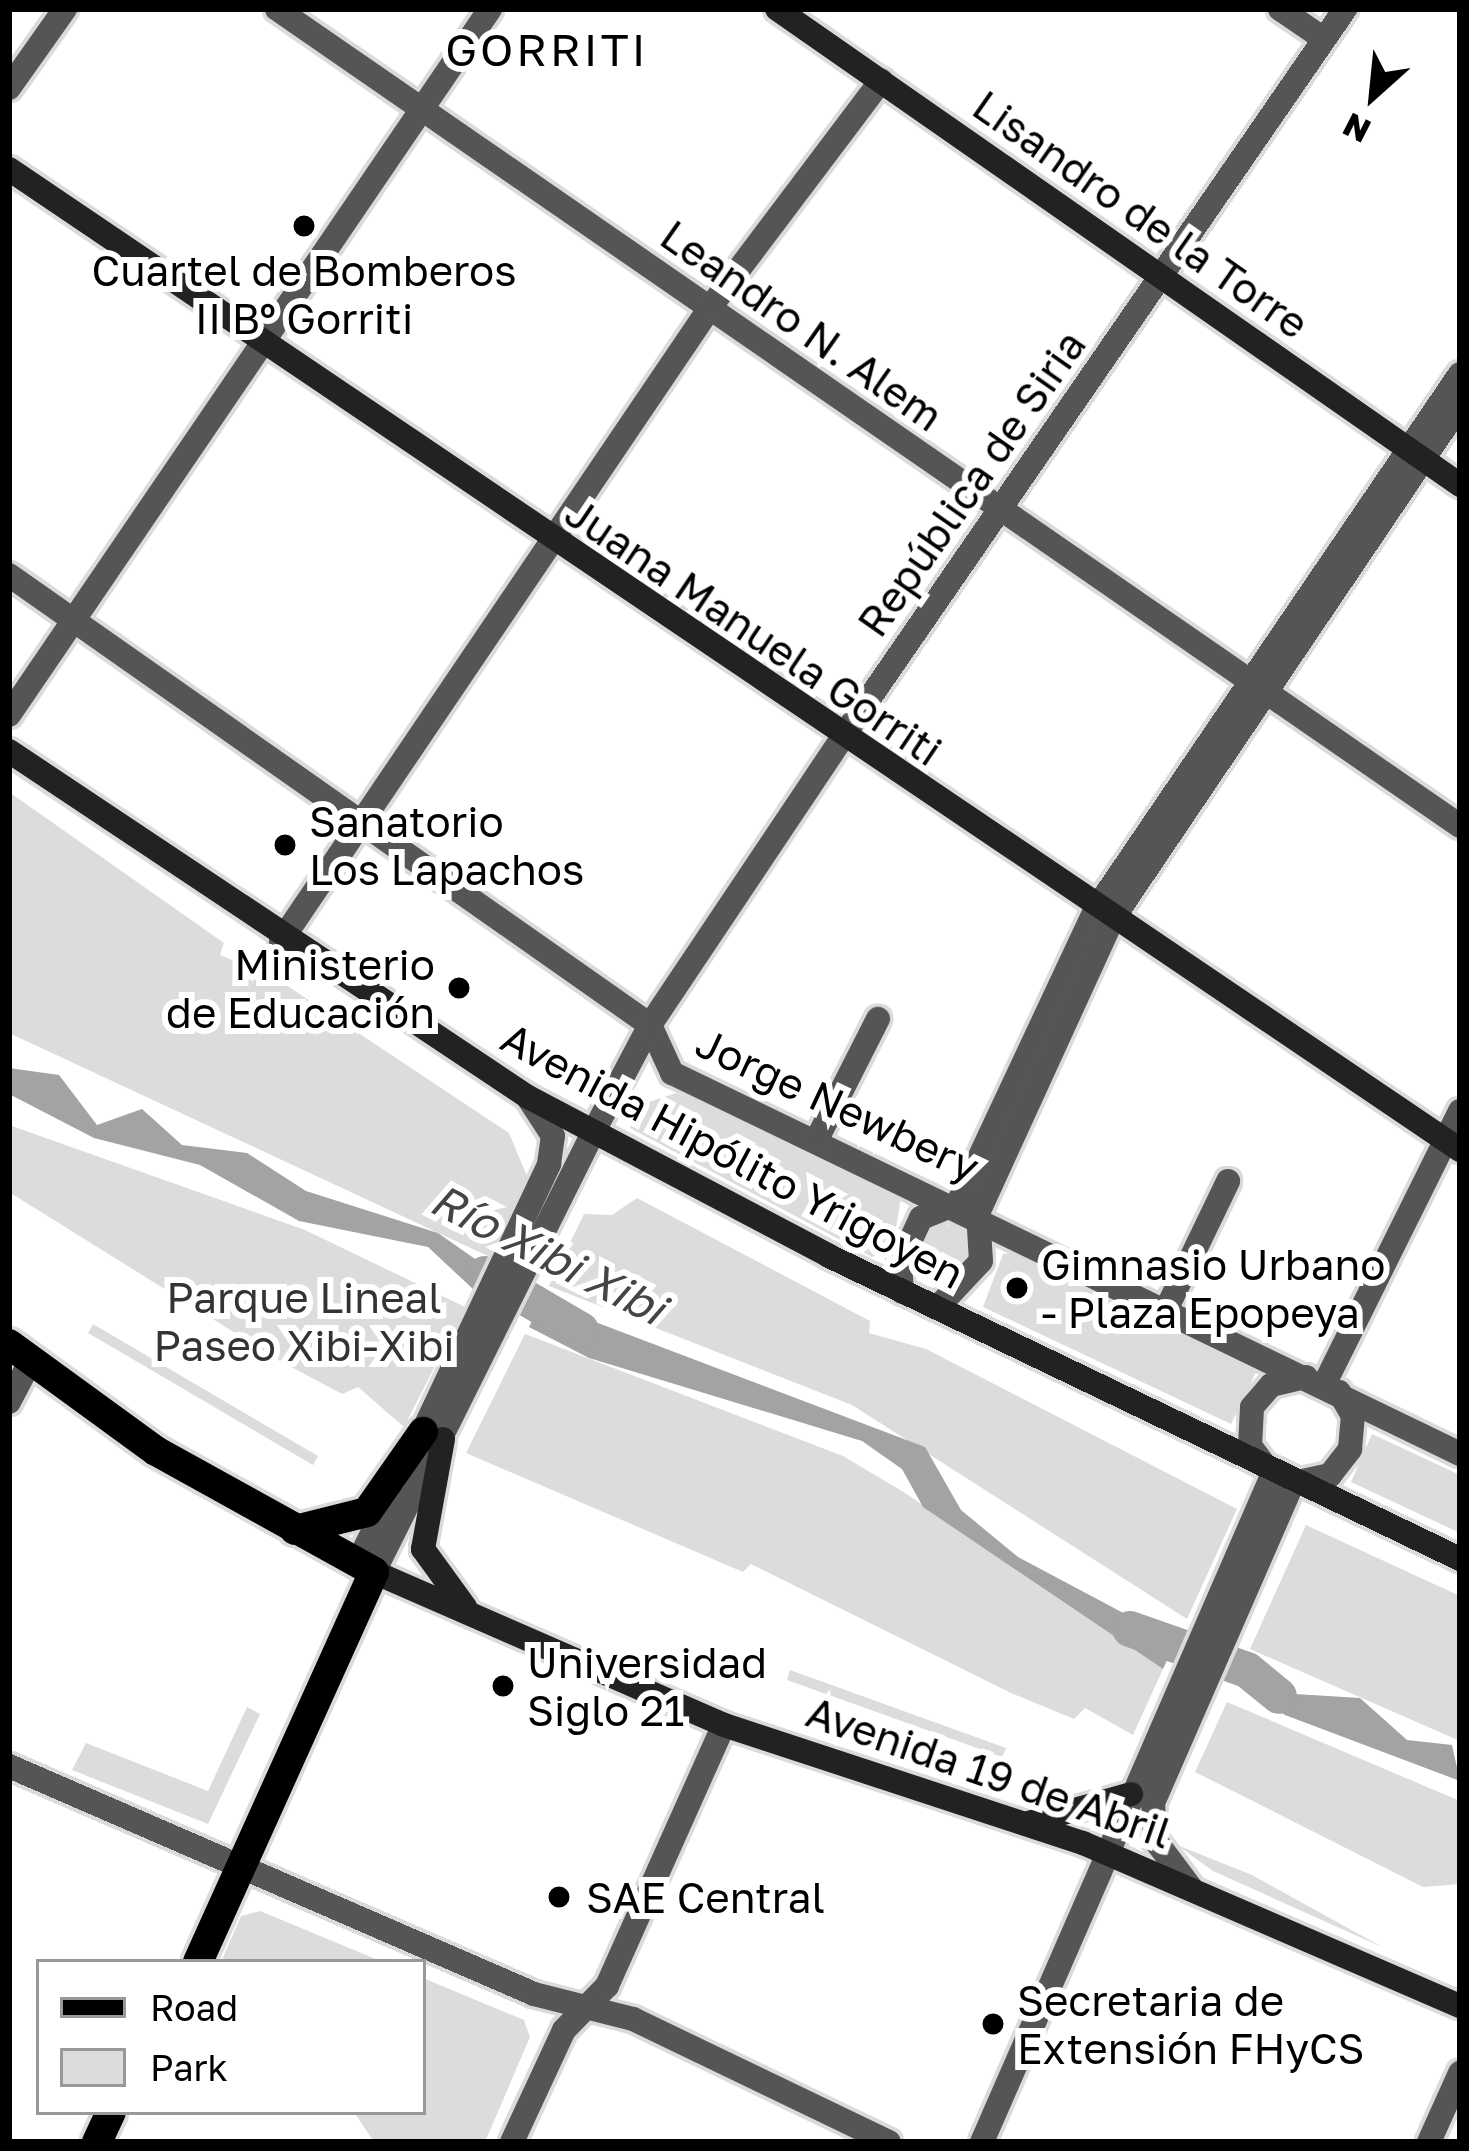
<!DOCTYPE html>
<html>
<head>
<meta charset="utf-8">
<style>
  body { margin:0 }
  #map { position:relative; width:1469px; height:2151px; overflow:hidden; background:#fff; font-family:"Golos Text",sans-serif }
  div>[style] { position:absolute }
  .green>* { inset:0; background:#dcdcdc }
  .round { border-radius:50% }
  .water>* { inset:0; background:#a3a3a3 }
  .river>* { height:36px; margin:-18px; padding:0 18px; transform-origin:18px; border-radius:18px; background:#a3a3a3 }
  .roads { filter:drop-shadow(3px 0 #dbdbdb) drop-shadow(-3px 0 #dbdbdb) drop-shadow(0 3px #dbdbdb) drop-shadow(0 -3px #dbdbdb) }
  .minor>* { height:24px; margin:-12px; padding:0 12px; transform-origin:12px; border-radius:12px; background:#555 }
  .tertiary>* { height:24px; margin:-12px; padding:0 12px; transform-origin:12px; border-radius:12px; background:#555 }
  .secondary>* { height:24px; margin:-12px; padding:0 12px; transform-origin:12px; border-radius:12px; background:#222 }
  .primary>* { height:30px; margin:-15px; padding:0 15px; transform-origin:15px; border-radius:15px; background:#000 }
  .dots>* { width:33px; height:33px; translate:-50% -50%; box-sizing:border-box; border:6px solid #fff; border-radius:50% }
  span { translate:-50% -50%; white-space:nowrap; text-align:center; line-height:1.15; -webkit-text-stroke:12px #fff; paint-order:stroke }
  .street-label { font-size:42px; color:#000 }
  .poi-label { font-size:42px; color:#000 }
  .left { translate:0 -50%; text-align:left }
  .right { translate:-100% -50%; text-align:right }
  .park-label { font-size:42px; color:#333 }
  .neighbourhood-label { font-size:45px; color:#000; letter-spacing:3px }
  .water-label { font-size:45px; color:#444; font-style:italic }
  .frame { position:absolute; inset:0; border:12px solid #000; pointer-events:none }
  .legend { position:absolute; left:36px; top:1959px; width:390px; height:156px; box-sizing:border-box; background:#fff; border:3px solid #999; margin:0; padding:15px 21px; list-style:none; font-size:36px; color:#000 }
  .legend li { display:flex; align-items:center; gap:24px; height:60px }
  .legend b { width:60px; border:3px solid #999 }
  .north { position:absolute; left:1313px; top:36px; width:120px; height:120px; -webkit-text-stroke:9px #fff; paint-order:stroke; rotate:207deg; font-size:33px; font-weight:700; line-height:48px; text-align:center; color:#000 }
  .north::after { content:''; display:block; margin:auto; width:42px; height:54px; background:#000; clip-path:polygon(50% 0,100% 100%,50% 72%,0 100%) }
</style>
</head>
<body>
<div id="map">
  <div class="green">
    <div style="clip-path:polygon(9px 792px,224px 943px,220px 955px,274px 977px,509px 1133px,529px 1181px,490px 1257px,9px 1033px)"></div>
    <div style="clip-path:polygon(676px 1093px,902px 1191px,893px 1246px,872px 1257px,630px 1128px,640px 1105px)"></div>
    <div style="clip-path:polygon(9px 1125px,305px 1230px,465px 1307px,404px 1427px,358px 1387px,342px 1394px,280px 1361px,9px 1192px)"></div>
    <div style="clip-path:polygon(637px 1198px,870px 1321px,869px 1333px,926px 1349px,1237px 1509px,1187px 1619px,852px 1405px,549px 1286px,584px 1214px,612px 1215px)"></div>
    <div class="round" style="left:919px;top:1225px;width:54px;height:54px"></div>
    <div style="clip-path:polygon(1021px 1252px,1257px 1370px,1231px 1424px,983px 1307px,1003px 1254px)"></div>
    <div style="clip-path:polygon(93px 1324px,318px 1456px,313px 1465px,88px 1333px)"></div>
    <div style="clip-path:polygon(525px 1334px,843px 1456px,905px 1493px,1163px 1669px,1133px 1735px,1085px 1708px,1074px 1719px,1011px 1693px,751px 1564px,743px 1572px,466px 1453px)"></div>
    <div style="clip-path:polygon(1372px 1434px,1460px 1475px,1460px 1533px,1351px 1482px)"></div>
    <div style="clip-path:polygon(1306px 1525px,1460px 1596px,1460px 1741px,1250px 1649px)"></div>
    <div style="clip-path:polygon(790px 1670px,1006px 1748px,1002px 1757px,787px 1680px)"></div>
    <div style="clip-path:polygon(1227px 1702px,1460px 1801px,1460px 1884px,1423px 1887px,1195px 1772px)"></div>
    <div style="clip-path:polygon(247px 1707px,260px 1714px,208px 1824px,72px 1770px,86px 1743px,208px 1791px)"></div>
    <div style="clip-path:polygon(1177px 1845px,1252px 1875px,1384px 1948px,1213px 1871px)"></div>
    <div style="clip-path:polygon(260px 1911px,383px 1962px,221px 1962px,241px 1916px)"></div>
    <div style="clip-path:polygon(423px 1978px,524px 2020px,530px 2037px,485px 2142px,374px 2142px,354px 2112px,423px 2112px)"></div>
  </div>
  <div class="water">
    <div style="clip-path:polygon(9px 1068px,59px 1075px,97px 1125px,142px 1109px,182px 1145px,247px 1153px,306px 1191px,438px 1233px,485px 1266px,474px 1290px,428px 1247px,299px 1221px,200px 1165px,94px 1138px,9px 1094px)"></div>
    <div style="clip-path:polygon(546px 1292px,569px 1312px,925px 1447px,961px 1510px,1018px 1557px,1176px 1641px,1163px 1669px,923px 1507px,902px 1469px,862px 1441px,589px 1358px,529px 1327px)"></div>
    <div style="clip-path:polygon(1248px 1655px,1295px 1694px,1360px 1698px,1407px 1740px,1452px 1745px,1460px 1781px,1285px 1715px,1236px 1682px)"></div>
  </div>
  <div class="river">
    <div style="left:485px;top:1274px;width:111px;rotate:30.3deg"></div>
    <div style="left:1130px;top:1629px;width:124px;rotate:19.3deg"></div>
    <div style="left:1247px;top:1670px;width:41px;rotate:39.1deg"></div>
  </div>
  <div class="roads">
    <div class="minor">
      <div style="left:277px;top:9px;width:1438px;rotate:34.63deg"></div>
      <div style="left:1280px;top:9px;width:53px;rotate:34.3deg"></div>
      <div style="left:9px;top:88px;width:97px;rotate:-54.7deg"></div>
      <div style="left:9px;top:575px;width:783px;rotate:35.07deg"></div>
      <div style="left:650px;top:1025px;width:53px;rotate:65.4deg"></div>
      <div style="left:672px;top:1073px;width:875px;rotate:25.8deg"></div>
      <div style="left:9px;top:715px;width:854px;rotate:-55.73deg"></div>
      <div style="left:281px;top:941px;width:763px;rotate:-55.89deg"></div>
      <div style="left:709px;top:309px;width:286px;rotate:-53deg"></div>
      <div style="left:593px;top:1133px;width:122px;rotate:-62.2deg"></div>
      <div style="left:650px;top:1025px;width:345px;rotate:-56.2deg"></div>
      <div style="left:842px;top:738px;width:886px;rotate:-55.39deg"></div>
      <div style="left:816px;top:1141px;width:137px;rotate:-63.1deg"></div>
      <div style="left:958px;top:1203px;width:325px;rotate:-64.9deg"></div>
      <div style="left:1096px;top:909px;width:647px;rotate:-55.77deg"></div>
      <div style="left:978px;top:1213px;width:322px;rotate:-65.4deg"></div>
      <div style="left:1112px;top:920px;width:622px;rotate:-55.95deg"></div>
      <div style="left:902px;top:1292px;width:29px;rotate:-94deg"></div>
      <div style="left:900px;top:1263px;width:50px;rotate:-65deg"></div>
      <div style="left:921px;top:1218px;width:40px;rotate:-22deg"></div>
      <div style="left:937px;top:1308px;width:64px;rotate:-46.9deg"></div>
      <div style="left:981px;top:1261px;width:48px;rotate:-93.6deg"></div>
      <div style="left:1167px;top:1308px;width:141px;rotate:-64.3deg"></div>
      <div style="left:1324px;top:1385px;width:306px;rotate:-63.6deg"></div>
      <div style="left:9px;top:1402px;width:45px;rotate:-62.3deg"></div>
      <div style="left:1266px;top:1467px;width:26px;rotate:-127deg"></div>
      <div style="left:1250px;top:1446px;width:39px;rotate:-87deg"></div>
      <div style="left:1252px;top:1407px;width:29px;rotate:-49deg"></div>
      <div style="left:1271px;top:1385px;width:36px;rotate:-13deg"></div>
      <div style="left:1293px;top:1483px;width:38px;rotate:-12deg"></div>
      <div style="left:1330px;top:1475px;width:33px;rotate:-52deg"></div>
      <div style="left:1350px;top:1449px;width:33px;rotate:-85deg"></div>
      <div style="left:1353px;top:1416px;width:28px;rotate:-120deg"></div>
      <div style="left:9px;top:1766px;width:572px;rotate:23.47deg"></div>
      <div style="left:534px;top:1994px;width:102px;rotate:14.2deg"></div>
      <div style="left:633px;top:2019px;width:284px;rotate:25.7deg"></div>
      <div style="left:512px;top:2142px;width:123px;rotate:-65.1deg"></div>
      <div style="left:564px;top:2030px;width:62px;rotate:-45.7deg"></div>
      <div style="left:607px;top:1986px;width:286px;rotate:-65.9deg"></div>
      <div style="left:982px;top:2142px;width:315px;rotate:-66.4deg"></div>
      <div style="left:1429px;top:2142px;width:76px;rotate:-65.8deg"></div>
    </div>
    <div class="tertiary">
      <div style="left:416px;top:1446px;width:312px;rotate:-64.7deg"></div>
      <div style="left:549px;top:1164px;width:28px;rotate:-82deg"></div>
      <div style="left:553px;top:1136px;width:44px;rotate:-123deg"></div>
      <div style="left:357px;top:1564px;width:79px;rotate:-63.8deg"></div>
      <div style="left:374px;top:1572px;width:491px;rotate:-63.5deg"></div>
      <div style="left:1108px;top:1853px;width:414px;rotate:-66.5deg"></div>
      <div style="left:1191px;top:1888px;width:60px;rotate:-126.9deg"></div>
      <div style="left:1155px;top:1840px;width:37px;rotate:-93deg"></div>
      <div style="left:1153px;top:1803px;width:349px;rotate:-66.4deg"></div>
    </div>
    <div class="secondary">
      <div style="left:777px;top:9px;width:833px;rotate:34.87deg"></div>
      <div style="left:9px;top:169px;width:1752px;rotate:34.06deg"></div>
      <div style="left:9px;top:751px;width:624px;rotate:33.69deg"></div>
      <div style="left:528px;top:1097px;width:340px;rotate:27.8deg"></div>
      <div style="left:829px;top:1256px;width:700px;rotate:25.65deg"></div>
      <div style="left:443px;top:1439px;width:112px;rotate:100.3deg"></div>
      <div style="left:423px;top:1549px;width:72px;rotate:54.1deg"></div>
      <div style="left:374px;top:1572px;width:382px;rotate:23.6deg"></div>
      <div style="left:724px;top:1725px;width:378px;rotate:18.2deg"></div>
      <div style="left:1083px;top:1843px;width:411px;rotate:23.4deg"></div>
      <div style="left:1028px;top:1823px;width:107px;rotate:-15.7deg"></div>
    </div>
    <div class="primary">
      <div style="left:9px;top:1344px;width:182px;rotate:36.1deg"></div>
      <div style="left:156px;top:1451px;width:249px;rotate:29deg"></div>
      <div style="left:374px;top:1572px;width:428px;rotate:114.3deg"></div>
      <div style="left:295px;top:1530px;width:74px;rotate:-14deg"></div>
      <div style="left:367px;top:1512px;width:98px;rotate:-55deg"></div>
      <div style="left:97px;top:2142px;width:33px;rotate:-65deg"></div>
    </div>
  </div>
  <div class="dots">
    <div style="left:304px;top:226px;background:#000"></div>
    <div style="left:285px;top:845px;background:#000"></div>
    <div style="left:459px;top:988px;background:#000"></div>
    <div style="left:1017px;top:1288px;background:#000"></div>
    <div style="left:503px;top:1686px;background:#000"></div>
    <div style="left:559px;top:1897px;background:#000"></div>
    <div style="left:993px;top:2024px;background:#000"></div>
  </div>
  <div class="street-label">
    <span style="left:1141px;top:214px;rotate:35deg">Lisandro de la Torre</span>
    <span style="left:802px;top:325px;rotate:35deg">Leandro N. Alem</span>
    <span style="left:971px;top:483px;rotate:-55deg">República de Siria</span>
    <span style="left:754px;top:631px;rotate:34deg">Juana Manuela Gorriti</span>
    <span style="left:838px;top:1104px;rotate:25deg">Jorge Newbery</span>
    <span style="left:733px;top:1155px;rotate:28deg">Avenida Hipólito Yrigoyen</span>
    <span style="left:989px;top:1772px;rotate:19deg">Avenida 19 de Abril</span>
  </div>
  <div class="poi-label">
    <span style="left:304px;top:294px">Cuartel de Bomberos<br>II Bº Gorriti</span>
    <span class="left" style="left:309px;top:845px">Sanatorio<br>Los Lapachos</span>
    <span class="right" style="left:435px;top:988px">Ministerio<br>de Educación</span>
    <span class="left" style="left:1041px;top:1288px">Gimnasio Urbano<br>- Plaza Epopeya</span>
    <span class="left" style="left:527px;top:1686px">Universidad<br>Siglo 21</span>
    <span class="left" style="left:586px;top:1897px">SAE Central</span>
    <span class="left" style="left:1017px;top:2024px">Secretaria de<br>Extensión FHyCS</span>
  </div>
  <div class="park-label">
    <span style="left:304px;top:1321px">Parque Lineal<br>Paseo Xibi-Xibi</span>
  </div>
  <div class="neighbourhood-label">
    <span style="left:547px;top:50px">GORRITI</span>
  </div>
  <div class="water-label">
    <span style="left:548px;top:1254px;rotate:27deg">Río Xibi Xibi</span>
  </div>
  <div class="frame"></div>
  <ul class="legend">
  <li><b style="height:15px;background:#000"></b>Road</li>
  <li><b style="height:33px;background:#dcdcdc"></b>Park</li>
  </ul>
  <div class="north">N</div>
</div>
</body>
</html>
